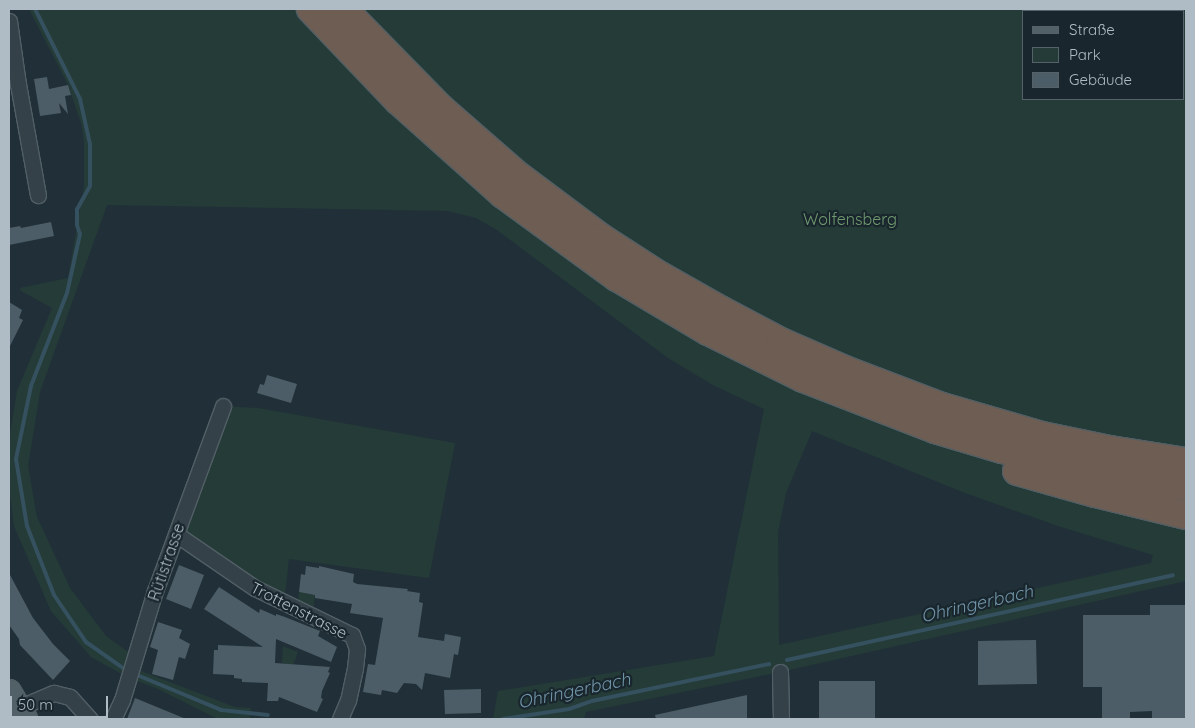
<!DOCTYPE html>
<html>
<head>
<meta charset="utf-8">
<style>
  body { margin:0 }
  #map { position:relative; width:1195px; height:728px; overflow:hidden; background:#213038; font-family:Quicksand,sans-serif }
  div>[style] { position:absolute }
  .green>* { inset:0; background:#243b37 }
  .stream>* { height:4px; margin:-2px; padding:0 2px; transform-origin:2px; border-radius:2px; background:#35505f }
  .building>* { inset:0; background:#4c5d67 }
  .roads { filter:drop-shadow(1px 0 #525f66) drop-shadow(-1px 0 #525f66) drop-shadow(0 1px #525f66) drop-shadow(0 -1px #525f66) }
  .street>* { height:15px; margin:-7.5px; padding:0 7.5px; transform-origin:7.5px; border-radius:7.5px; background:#354148 }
  .primary>* { height:24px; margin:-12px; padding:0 12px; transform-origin:12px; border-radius:12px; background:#526168 }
  .highway>* { height:28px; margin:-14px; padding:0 14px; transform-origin:14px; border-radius:14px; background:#6e5d52 }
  span { translate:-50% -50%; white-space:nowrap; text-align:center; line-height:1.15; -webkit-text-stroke:4.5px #1a262d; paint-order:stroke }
  .park-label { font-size:16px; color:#6f9a6f }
  .street-label { font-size:16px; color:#afbcc5 }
  .water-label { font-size:18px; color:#7095a8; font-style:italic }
  .frame { position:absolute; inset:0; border:10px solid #afbcc5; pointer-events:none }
  .legend { position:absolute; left:1022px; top:10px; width:162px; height:90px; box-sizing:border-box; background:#1a262d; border:1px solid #56626a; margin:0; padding:6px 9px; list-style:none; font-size:15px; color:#afbcc5 }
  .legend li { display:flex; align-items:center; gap:10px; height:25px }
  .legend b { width:25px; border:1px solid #56626a }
  .scale { position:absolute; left:10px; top:696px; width:98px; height:22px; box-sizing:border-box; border:2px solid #afbcc5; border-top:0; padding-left:6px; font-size:15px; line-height:18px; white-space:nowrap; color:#afbcc5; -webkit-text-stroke:4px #1a262d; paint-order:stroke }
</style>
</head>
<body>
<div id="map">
  <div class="green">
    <div style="clip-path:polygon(evenodd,29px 9px,1186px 9px,1186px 581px,780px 672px,586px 712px,584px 719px,493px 719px,498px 691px,714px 656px,764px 409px,713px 385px,668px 358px,497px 230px,476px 218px,448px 211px,107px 205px,40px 392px,28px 466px,37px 517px,70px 588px,106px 636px,135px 657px,141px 671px,235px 707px,251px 708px,250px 719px,218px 719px,156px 688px,129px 678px,91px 657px,51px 611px,14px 526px,9px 486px,9px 441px,17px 391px,52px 308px,21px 291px,20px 288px,68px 278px,84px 187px,84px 143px,82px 126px,68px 85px,29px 9px,1024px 11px,1184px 11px,1184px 99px,1024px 99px,1024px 11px,29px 9px,812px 431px,965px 493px,1058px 526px,1153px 555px,1151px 563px,779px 645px,778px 532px,786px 493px,812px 431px)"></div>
    <div style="clip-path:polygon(223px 406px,258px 408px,455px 443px,429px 578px,289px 559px,284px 603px,176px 534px)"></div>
    <div style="clip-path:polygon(299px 592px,315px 595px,313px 610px,297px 605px)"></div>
    <div style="clip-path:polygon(283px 646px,298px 652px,293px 665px,282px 663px)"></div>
  </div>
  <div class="stream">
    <div style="left:35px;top:9px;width:101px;rotate:63.4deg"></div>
    <div style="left:80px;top:99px;width:46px;rotate:77.5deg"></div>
    <div style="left:90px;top:144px;width:42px;rotate:90deg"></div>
    <div style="left:90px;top:186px;width:26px;rotate:119deg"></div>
    <div style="left:77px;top:209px;width:16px;rotate:90deg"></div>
    <div style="left:77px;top:225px;width:9px;rotate:72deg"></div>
    <div style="left:80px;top:234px;width:60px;rotate:102.4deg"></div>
    <div style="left:67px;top:293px;width:100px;rotate:111.2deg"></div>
    <div style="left:31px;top:386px;width:75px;rotate:101.6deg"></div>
    <div style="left:16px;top:459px;width:68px;rotate:80.7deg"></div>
    <div style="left:27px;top:526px;width:74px;rotate:68.6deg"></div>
    <div style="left:54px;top:595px;width:57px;rotate:55.8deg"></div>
    <div style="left:86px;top:642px;width:45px;rotate:35.1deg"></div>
    <div style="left:787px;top:660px;width:395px;rotate:-12.4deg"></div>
    <div style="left:137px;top:675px;width:91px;rotate:22.6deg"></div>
    <div style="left:221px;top:710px;width:47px;rotate:6.1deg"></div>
    <div style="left:503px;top:719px;width:67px;rotate:-8.6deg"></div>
    <div style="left:569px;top:709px;width:24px;rotate:-19deg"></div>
    <div style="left:592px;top:701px;width:181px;rotate:-11.8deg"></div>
  </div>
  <div class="building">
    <div style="clip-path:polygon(47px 77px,49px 89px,68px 85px,71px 95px,65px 96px,68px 114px,59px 103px,61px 113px,40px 116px,34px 79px)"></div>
    <div style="clip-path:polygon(51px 222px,54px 236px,9px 245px,9px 228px,20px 226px,21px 228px)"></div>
    <div style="clip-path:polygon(9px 302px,22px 310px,19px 318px,23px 320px,9px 348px)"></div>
    <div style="clip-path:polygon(267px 375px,297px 384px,291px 403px,257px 393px,260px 384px,264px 385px)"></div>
    <div style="clip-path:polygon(179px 565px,204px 575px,191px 609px,166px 599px)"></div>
    <div style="clip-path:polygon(306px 566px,319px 568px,319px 566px,354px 574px,353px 582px,357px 584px,408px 589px,407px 591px,420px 593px,419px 602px,423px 603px,418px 637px,444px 641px,445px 634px,461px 637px,458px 655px,454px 654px,450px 678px,425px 673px,422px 690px,416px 684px,404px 683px,397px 693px,382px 690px,381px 695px,363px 692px,368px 664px,375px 665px,383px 618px,350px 613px,352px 604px,315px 598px,315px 595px,299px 592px,301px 574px,305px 575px)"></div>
    <div style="clip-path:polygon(9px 573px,33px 618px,53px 644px,70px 661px,53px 680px,20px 645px,19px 639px,9px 625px)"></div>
    <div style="clip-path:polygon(219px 587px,259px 613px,260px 609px,276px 616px,276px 614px,285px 617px,320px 631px,318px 636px,337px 647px,331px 662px,276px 639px,275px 663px,330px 667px,328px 672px,330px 673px,322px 691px,321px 698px,323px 699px,317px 712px,279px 697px,278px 701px,267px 701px,268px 683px,242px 682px,242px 679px,234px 678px,234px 675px,213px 674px,214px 650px,218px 650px,218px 645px,263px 647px,204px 609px)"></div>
    <div style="clip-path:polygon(1150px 605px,1186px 605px,1186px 719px,1152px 719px,1152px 711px,1130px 712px,1130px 719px,1102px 719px,1102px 687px,1083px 687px,1083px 615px,1150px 615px)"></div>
    <div style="clip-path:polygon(158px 622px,182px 630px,179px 638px,190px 644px,185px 659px,179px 657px,173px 680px,152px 674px,158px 650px,150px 647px)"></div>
    <div style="clip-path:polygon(1036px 640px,1037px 684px,978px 685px,978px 641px)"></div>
    <div style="clip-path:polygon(819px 681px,875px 681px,875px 719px,819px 719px)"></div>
    <div style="clip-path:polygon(481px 689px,481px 713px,445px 714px,444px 690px)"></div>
    <div style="clip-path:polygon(747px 695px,747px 719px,656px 719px,655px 715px)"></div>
    <div style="clip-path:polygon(135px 698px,186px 719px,127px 719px)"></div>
  </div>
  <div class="roads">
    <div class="street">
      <div style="left:9px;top:21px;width:64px;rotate:81.9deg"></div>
      <div style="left:18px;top:84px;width:113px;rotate:79.8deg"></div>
      <div style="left:176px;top:534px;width:96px;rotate:34.4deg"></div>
      <div style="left:255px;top:588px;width:108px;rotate:25.9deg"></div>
      <div style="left:352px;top:635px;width:15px;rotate:70deg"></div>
      <div style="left:357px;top:649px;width:19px;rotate:96deg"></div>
      <div style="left:355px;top:668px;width:33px;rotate:102deg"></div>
      <div style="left:348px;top:700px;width:21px;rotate:113deg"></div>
      <div style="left:780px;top:672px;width:47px;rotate:88.8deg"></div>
      <div style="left:18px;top:708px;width:39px;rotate:-23deg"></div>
      <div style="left:54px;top:693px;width:16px;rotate:14deg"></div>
      <div style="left:70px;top:697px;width:30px;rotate:48deg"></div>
      <div style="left:113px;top:719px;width:21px;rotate:-65deg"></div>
      <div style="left:122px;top:700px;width:114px;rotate:-73.2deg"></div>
      <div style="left:155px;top:591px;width:197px;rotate:-69.8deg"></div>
    </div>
    <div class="primary">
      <div style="left:9px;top:692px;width:31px;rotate:59deg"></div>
    </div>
    <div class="highway">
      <div style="left:311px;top:9px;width:126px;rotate:46.3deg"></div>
      <div style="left:398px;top:100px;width:141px;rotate:41.8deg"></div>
      <div style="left:503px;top:194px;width:141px;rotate:36.1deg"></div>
      <div style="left:617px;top:277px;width:106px;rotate:30.7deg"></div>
      <div style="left:708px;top:331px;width:106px;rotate:26.3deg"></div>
      <div style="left:803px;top:378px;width:142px;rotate:21.1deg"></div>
      <div style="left:935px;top:429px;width:70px;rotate:16.6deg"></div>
      <div style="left:1002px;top:449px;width:77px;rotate:14.2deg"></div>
      <div style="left:1077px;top:468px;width:110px;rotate:9.4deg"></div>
      <div style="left:343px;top:9px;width:139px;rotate:45.6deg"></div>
      <div style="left:440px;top:108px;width:103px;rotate:41.1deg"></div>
      <div style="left:518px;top:176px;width:104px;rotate:36.8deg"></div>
      <div style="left:601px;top:238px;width:70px;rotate:32.8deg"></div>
      <div style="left:660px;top:276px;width:69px;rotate:29.5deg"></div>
      <div style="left:720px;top:310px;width:69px;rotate:27.7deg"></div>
      <div style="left:781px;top:342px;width:70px;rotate:23.6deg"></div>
      <div style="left:845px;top:370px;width:104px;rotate:20.9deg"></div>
      <div style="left:942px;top:407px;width:104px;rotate:16.2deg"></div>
      <div style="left:1042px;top:436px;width:69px;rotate:11.6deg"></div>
      <div style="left:1110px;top:450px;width:77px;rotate:9deg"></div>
      <div style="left:1017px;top:471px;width:81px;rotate:15.8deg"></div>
      <div style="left:1095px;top:493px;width:94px;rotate:13.6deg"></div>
    </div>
  </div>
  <div class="park-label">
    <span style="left:850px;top:219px">Wolfensberg</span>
  </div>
  <div class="street-label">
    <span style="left:166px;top:562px;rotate:-71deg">Rütistrasse</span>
    <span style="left:299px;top:610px;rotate:27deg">Trottenstrasse</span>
  </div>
  <div class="water-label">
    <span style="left:977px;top:604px;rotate:-13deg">Ohringerbach</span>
    <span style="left:574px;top:691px;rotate:-12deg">Ohringerbach</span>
  </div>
  <div class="frame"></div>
  <ul class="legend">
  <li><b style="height:6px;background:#526168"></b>Straße</li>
  <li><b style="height:14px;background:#243b37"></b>Park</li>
  <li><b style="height:14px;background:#4c5d67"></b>Gebäude</li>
  </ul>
  <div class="scale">50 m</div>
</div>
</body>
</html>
